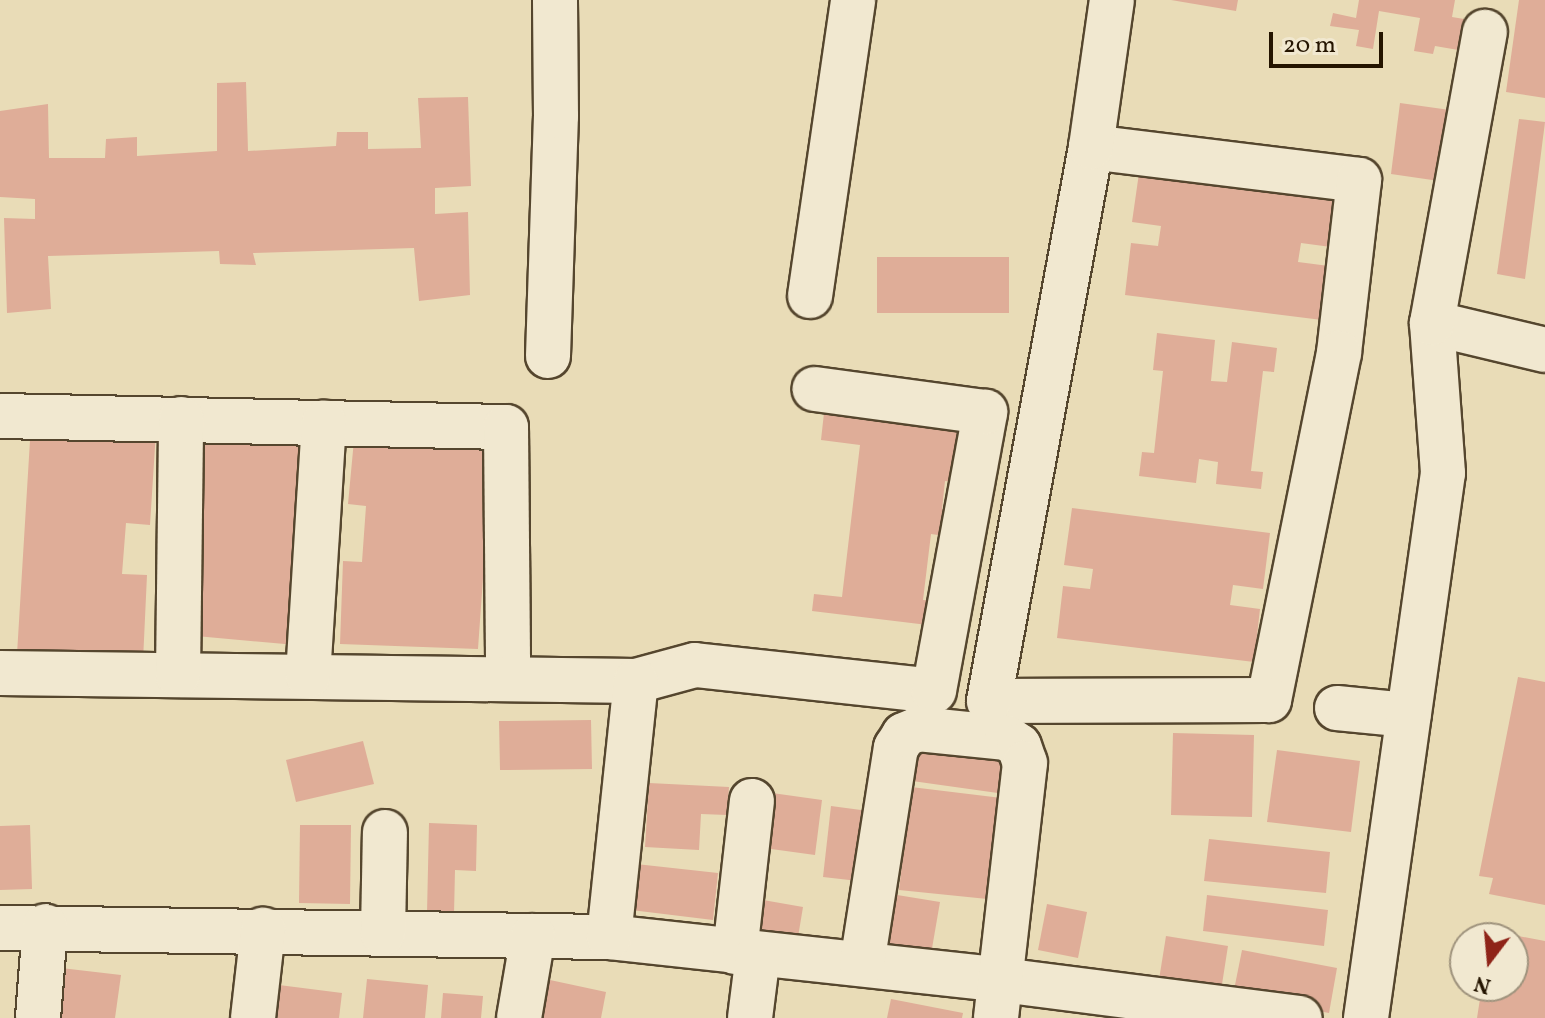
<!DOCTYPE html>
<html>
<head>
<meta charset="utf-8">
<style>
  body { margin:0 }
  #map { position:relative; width:1545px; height:1018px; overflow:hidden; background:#e9dcb7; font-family:Vollkorn,serif }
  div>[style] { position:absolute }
  .building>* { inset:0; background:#dfad98 }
  .roads { filter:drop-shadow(2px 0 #55462e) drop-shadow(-2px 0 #55462e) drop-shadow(0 2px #55462e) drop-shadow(0 -2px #55462e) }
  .minor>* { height:44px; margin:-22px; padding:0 22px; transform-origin:22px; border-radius:22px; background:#f1e8d0 }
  span { translate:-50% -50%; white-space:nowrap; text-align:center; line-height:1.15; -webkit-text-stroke:6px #f1e8d0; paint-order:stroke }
  .north { position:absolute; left:1449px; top:922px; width:80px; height:80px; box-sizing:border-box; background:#f1e8d0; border:2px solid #9f937d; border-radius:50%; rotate:196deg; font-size:22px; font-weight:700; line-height:32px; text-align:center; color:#241400 }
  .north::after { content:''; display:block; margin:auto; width:28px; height:36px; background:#8f2418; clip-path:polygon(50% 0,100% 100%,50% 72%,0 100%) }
  .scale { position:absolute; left:1269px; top:32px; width:114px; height:36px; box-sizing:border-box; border:4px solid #241400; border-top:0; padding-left:10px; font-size:24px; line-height:28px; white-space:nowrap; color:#241400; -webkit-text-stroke:6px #f1e8d0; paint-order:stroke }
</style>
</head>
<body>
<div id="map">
  <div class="building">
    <div style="clip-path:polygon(1171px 0,1238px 0,1236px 11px)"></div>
    <div style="clip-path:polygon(1359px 0,1455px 0,1452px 17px,1476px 21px,1470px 52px,1435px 46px,1433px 54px,1414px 51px,1420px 18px,1379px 11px,1373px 49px,1356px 46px,1359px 30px,1330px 26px,1333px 13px,1356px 18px)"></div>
    <div style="clip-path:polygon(1519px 0,1545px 0,1545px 98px,1506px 92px)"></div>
    <div style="clip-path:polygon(246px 82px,248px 151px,336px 146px,337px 132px,368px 132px,368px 149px,421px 148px,418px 98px,468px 97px,471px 186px,435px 188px,435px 214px,468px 212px,470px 295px,419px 301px,414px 248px,253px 253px,256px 265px,220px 264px,219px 251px,48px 256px,51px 309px,7px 313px,4px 218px,35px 219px,35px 199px,0 197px,0 111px,48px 104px,49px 158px,105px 158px,106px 139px,137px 137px,137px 156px,217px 151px,217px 83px)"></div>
    <div style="clip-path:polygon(1400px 103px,1457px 111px,1446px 182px,1391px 174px)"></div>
    <div style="clip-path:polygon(1519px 119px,1545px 122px,1525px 279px,1497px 274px)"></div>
    <div style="clip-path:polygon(1140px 166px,1338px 190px,1331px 247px,1301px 243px,1298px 262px,1329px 266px,1322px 320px,1125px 295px,1131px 243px,1158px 246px,1161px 226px,1132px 222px)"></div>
    <div style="clip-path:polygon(877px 257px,1009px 257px,1009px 313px,877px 313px)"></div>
    <div style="clip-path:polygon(1157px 333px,1215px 340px,1211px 381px,1227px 382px,1232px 342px,1277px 348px,1274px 372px,1263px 371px,1251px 471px,1263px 472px,1261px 489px,1216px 484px,1218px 462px,1199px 459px,1196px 483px,1139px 476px,1142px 452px,1154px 453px,1163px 371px,1153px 370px)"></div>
    <div style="clip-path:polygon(825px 404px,960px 420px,953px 482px,945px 481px,942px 509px,948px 510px,945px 536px,931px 534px,923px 600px,939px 601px,936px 626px,812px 611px,814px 594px,842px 597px,860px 445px,821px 440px)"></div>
    <div style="clip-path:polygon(204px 422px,314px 432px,296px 645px,185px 635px)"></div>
    <div style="clip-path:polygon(31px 424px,156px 431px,150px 525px,126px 523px,122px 574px,147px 575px,143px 661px,17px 654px)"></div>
    <div style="clip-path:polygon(493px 437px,478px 649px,340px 644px,343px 561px,362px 562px,366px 506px,348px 504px,354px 440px)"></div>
    <div style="clip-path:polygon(1072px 508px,1270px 533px,1263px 589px,1233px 585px,1230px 605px,1260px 609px,1254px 662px,1057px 638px,1063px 586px,1090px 589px,1093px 569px,1064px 565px)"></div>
    <div style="clip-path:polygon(1518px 677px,1545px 682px,1545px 905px,1489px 894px,1493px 878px,1479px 876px)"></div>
    <div style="clip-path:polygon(591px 720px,592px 769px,500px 770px,499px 721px)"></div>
    <div style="clip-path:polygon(1173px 733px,1254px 735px,1252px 817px,1171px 815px)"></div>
    <div style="clip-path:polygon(912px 734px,1012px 748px,1005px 794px,905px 780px)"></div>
    <div style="clip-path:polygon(363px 741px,374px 784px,296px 802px,286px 760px)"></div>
    <div style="clip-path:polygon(1277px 750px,1360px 761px,1351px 832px,1267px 822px)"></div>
    <div style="clip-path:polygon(649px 783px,729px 787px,727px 815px,701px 814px,699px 850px,645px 847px)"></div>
    <div style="clip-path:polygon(911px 787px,1018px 800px,1007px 901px,899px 890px)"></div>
    <div style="clip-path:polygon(772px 793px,822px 800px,815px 855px,764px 848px)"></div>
    <div style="clip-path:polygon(831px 806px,876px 812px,867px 882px,823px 877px)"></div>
    <div style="clip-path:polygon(429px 823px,477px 825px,476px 871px,455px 870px,454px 914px,427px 913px)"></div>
    <div style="clip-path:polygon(30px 825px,32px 889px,0 890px,0 826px)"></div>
    <div style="clip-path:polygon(300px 825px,351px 825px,350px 904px,299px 903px)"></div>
    <div style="clip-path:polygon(1209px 839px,1330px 852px,1326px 893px,1204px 881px)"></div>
    <div style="clip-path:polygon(636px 864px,718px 873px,713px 920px,631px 910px)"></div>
    <div style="clip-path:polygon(891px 894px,940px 902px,930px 960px,881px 951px)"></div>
    <div style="clip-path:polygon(1207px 895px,1328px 910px,1324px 946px,1203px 931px)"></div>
    <div style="clip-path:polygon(763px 900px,803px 907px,797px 943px,757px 936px)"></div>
    <div style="clip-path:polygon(1047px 904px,1087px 912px,1078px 958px,1038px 950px)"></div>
    <div style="clip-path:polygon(1491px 931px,1545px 941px,1545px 1018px,1477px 1018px,1482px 986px,1513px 986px,1513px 938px,1490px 938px)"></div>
    <div style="clip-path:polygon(1166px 936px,1228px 946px,1220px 997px,1158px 986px)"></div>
    <div style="clip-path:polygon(1242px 950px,1337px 968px,1329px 1013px,1233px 995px)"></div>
    <div style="clip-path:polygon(61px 968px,121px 975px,115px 1018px,55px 1018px)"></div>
    <div style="clip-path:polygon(536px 977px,606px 992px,601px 1018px,528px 1018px)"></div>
    <div style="clip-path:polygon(367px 979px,428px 985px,425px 1018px,363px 1018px)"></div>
    <div style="clip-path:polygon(271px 984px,342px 993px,339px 1018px,267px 1018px)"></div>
    <div style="clip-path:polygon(443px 993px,483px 996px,481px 1018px,441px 1018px)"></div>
    <div style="clip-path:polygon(891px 999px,963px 1013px,962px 1018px,887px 1018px)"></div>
  </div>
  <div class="roads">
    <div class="minor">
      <div style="left:1091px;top:147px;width:270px;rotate:7deg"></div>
      <div style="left:1359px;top:180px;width:174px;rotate:96.6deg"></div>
      <div style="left:1339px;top:353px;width:354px;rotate:101.4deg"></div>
      <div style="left:1269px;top:700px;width:280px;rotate:179.8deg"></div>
      <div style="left:989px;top:701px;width:563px;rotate:-79.57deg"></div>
      <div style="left:1091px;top:147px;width:148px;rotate:-81.9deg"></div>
      <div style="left:810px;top:296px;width:299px;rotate:-81.7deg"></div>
      <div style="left:1432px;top:323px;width:116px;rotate:13.4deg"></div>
      <div style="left:548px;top:356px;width:240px;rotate:-88.1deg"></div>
      <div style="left:556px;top:116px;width:116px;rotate:-90.5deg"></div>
      <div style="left:0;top:416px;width:506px;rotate:1.25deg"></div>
      <div style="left:506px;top:427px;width:251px;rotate:89.5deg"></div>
      <div style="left:0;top:673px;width:636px;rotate:0.72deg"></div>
      <div style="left:636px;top:681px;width:61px;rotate:-15.2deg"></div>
      <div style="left:695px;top:665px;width:240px;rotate:6.2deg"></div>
      <div style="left:934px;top:691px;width:284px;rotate:-79.6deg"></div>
      <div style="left:985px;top:412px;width:172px;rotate:-172.3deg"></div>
      <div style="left:178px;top:675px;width:256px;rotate:-89.3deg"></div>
      <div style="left:308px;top:676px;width:254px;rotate:-86.4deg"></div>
      <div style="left:1337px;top:708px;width:72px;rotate:5.6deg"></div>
      <div style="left:0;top:928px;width:609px;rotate:0.85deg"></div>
      <div style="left:609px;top:937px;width:395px;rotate:6.2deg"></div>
      <div style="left:1002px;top:980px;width:300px;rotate:7.3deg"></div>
      <div style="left:383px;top:933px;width:101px;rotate:-88.9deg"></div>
      <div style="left:609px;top:937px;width:257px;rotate:-84deg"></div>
      <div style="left:735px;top:952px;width:152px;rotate:-83.6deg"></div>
      <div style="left:862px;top:964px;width:219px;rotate:-81.1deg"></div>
      <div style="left:896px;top:748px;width:15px;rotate:-58deg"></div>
      <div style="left:904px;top:735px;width:15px;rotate:-23deg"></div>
      <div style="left:918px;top:729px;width:89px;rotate:5.8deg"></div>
      <div style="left:1007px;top:738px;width:14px;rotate:34deg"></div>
      <div style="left:1019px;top:746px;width:18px;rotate:71deg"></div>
      <div style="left:1025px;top:763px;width:257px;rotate:96.5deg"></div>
      <div style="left:38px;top:1018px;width:92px;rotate:-85.6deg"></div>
      <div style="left:253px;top:1018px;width:89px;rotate:-83.5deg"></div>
      <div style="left:519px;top:1018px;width:83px;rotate:-80.3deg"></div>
      <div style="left:750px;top:1018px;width:64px;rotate:-82.8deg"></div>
      <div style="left:1366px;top:1018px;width:550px;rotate:-81.96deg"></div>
      <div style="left:1443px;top:473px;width:150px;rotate:-94.2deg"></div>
      <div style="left:1432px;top:323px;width:296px;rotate:-79.7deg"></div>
    </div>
  </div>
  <div class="north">N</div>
  <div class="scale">20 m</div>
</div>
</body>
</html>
